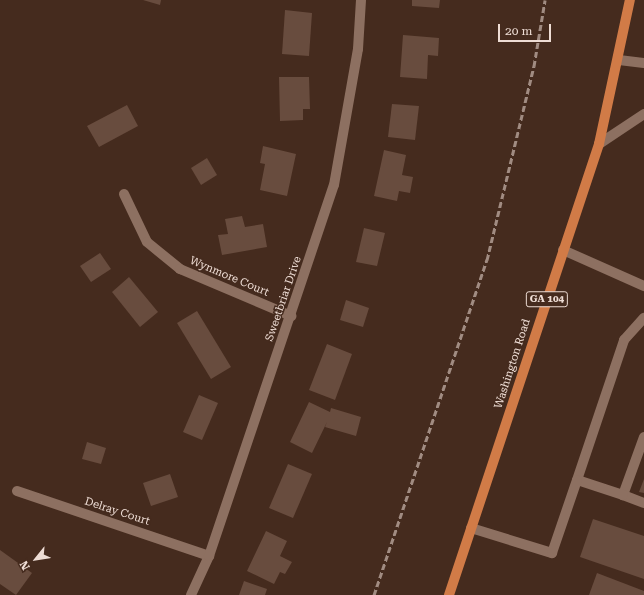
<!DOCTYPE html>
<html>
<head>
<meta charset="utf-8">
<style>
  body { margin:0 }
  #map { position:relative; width:644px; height:595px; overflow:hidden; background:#452b1e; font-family:"Roboto Serif",serif }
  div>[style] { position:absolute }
  .building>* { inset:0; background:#684c3e }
  .minor>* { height:10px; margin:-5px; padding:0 5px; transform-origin:5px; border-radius:5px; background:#8d7061 }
  .major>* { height:10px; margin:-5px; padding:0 5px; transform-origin:5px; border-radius:5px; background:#d17b47 }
  .rail>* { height:3px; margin-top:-1.5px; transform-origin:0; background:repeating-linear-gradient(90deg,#a18c82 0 6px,transparent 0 9px) }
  span { translate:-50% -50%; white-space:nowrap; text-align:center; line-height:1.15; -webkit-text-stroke:3px #452b1e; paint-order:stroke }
  .shield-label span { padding:1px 3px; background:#452b1e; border:1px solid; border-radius:3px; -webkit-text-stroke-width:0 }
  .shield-label { font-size:10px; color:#eeddd5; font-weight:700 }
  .street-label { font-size:11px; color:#eeddd5 }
  .north { position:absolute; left:16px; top:539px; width:40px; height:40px; -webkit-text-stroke:3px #452b1e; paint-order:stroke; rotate:240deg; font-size:11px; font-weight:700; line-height:16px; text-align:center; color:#eeddd5 }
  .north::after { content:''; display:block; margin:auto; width:14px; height:18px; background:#eeddd5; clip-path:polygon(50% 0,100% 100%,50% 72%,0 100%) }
  .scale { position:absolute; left:498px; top:24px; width:53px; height:18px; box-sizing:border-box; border:2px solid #eeddd5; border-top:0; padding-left:5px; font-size:12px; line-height:14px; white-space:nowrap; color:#eeddd5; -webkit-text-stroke:3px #452b1e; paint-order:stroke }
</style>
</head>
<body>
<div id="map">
  <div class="building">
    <div style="clip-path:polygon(143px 0,161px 0,160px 5px)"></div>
    <div style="clip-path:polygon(412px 0,440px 0,439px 8px,412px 6px)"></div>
    <div style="clip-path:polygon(285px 10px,312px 13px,309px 56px,282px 54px)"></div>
    <div style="clip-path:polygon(403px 35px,439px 38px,438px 56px,428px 55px,427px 79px,400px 77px)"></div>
    <div style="clip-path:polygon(279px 77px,309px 77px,310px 109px,303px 109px,303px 120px,280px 121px)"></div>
    <div style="clip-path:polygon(392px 104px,419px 106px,415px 140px,388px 137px)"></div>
    <div style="clip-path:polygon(127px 105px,138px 126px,99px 147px,87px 126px)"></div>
    <div style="clip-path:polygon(263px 146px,296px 154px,287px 196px,260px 190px,265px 164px,260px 163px)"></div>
    <div style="clip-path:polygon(384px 150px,406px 155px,402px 175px,413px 177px,410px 193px,399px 191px,397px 201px,374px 196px)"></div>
    <div style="clip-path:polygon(207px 158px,217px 175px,201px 185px,191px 168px)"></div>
    <div style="clip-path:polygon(242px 216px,245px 227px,263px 224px,267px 247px,222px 255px,218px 235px,228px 234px,225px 219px)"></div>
    <div style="clip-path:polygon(364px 228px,385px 233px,377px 266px,356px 262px)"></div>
    <div style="clip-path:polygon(100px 253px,111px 269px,91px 282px,80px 266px)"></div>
    <div style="clip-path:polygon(129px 277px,158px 312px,140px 327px,112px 292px)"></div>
    <div style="clip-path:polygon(346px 300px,369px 308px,363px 327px,340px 320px)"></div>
    <div style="clip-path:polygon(197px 311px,231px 367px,211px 379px,177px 323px)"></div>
    <div style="clip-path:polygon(327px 344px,352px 354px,335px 400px,309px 390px)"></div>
    <div style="clip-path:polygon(199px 395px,218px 403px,202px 440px,183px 432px)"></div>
    <div style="clip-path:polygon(309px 402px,330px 412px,331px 408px,361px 417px,356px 436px,325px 427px,327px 422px,312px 453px,290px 442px)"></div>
    <div style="clip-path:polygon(87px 442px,106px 448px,101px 464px,82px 459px)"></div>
    <div style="clip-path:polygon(288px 464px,312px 474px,293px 518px,269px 508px)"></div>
    <div style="clip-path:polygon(170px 474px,178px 497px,151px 506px,143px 483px)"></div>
    <div style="clip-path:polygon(644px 479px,644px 493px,639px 492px)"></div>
    <div style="clip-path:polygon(593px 519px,644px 536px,644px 579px,580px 557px)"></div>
    <div style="clip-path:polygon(266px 531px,287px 541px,280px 556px,292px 562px,285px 574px,280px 572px,274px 584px,247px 571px)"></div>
    <div style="clip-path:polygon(0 550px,32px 573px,16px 595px,0 584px)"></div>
    <div style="clip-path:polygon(597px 573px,644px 591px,644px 595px,589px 595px)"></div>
    <div style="clip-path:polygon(244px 581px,267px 589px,265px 595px,239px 595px)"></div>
  </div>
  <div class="minor">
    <div style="left:619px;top:60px;width:25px;rotate:7deg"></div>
    <div style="left:599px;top:144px;width:54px;rotate:-33.7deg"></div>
    <div style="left:124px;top:194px;width:53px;rotate:64.4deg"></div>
    <div style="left:147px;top:242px;width:43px;rotate:39.3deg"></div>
    <div style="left:180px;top:269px;width:121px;rotate:22.9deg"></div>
    <div style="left:563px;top:250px;width:89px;rotate:24deg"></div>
    <div style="left:644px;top:437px;width:62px;rotate:109.9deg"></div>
    <div style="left:623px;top:495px;width:22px;rotate:21deg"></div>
    <div style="left:17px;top:491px;width:203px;rotate:18.7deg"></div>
    <div style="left:623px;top:495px;width:48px;rotate:-161.9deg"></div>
    <div style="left:577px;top:480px;width:148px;rotate:-71.4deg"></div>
    <div style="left:624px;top:340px;width:30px;rotate:-48deg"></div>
    <div style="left:471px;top:528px;width:85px;rotate:17.2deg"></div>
    <div style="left:552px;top:553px;width:77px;rotate:-71.1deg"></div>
    <div style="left:191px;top:595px;width:43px;rotate:-65.2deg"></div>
    <div style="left:209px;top:556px;width:391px;rotate:-71.4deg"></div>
    <div style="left:334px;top:185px;width:138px;rotate:-80deg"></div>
    <div style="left:358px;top:49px;width:49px;rotate:-86.5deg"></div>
  </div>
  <div class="major">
    <div style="left:449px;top:595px;width:475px;rotate:-71.6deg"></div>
    <div style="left:599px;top:144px;width:147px;rotate:-77.9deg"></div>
  </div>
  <div class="rail">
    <div style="left:374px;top:595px;width:354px;rotate:-71.4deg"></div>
    <div style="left:487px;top:260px;width:200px;rotate:-76.4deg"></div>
    <div style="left:534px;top:66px;width:67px;rotate:-80.5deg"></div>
  </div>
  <div class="shield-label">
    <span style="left:547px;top:299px">GA 104</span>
  </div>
  <div class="street-label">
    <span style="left:229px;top:277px;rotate:23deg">Wynmore Court</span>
    <span style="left:284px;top:299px;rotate:-71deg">Sweetbriar Drive</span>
    <span style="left:513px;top:364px;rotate:-72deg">Washington Road</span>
    <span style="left:117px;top:512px;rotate:18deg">Delray Court</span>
  </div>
  <div class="north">N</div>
  <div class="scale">20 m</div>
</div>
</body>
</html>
